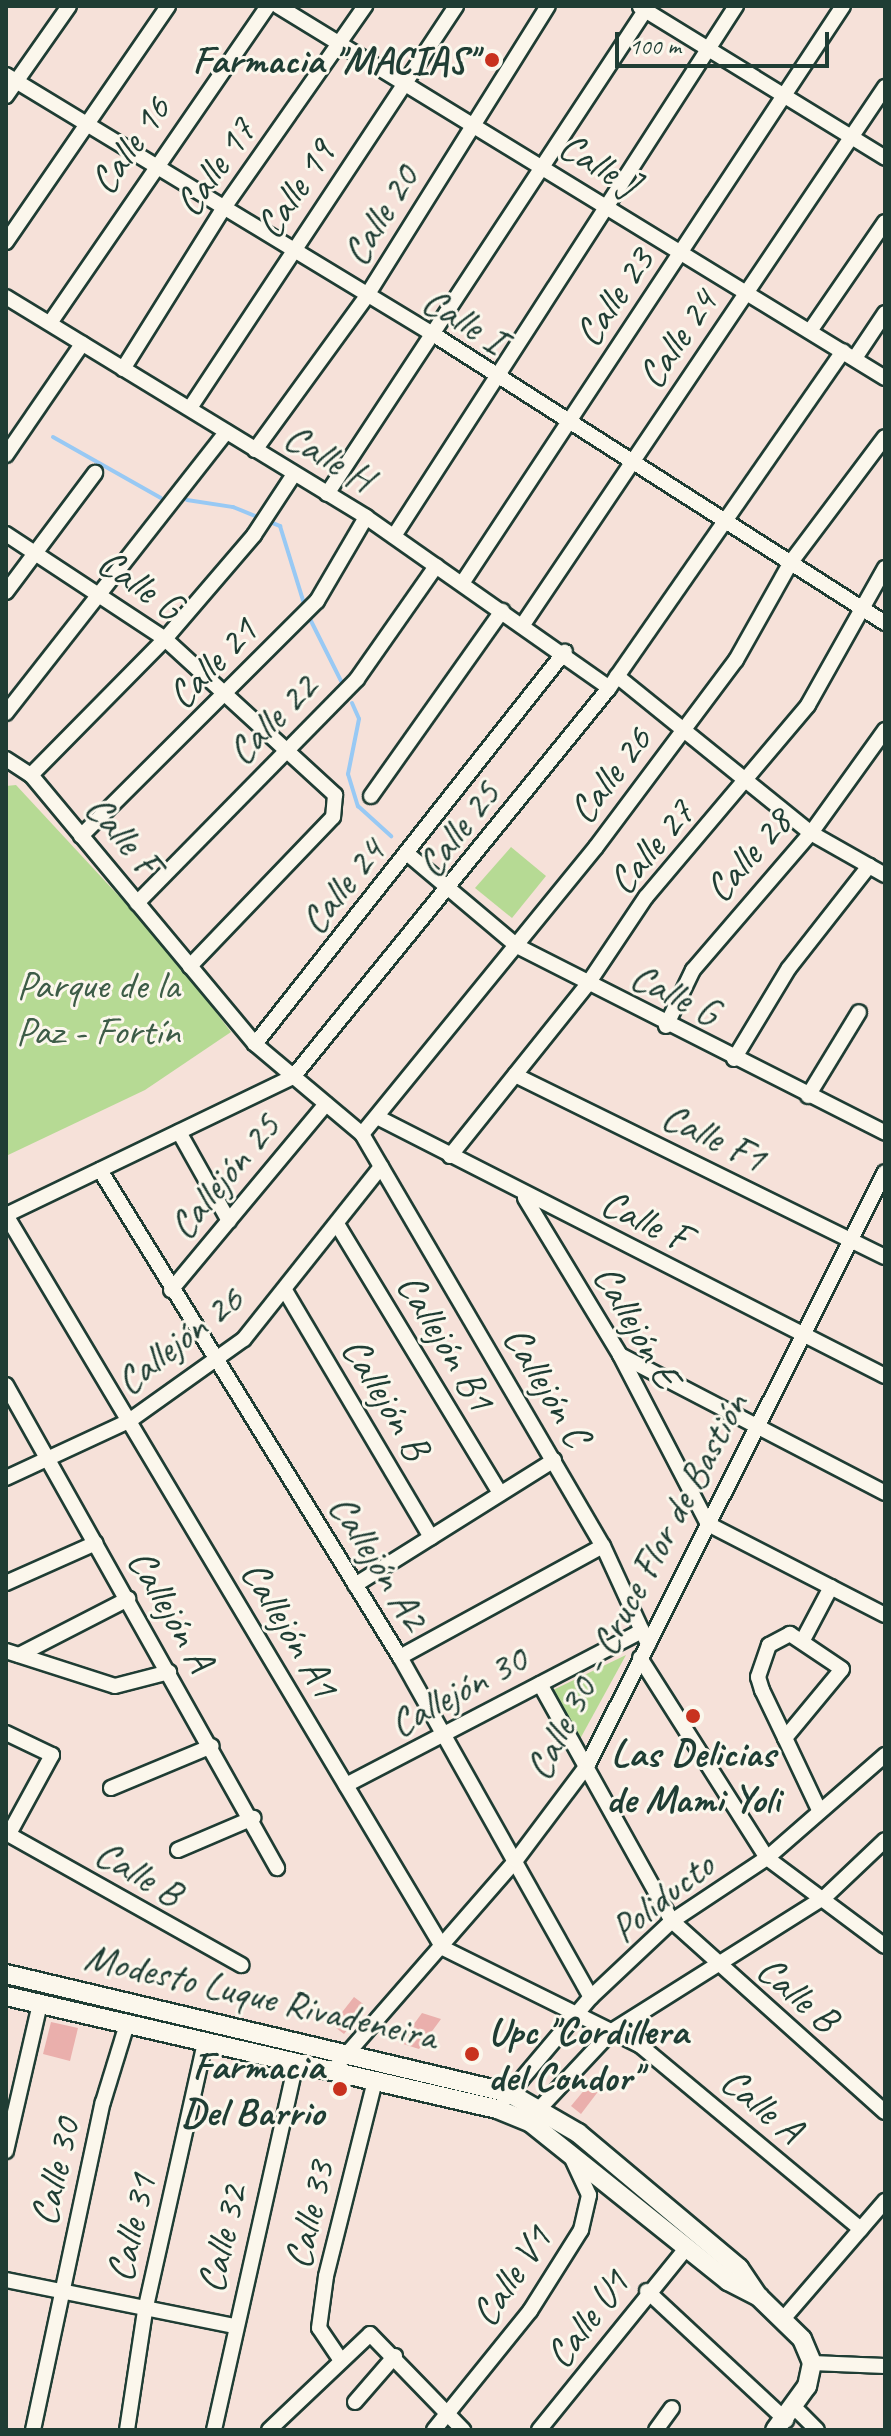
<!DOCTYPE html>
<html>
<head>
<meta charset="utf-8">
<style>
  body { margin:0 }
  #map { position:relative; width:891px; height:2436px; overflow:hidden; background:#f6e1d9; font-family:Caveat,sans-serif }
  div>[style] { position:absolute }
  .green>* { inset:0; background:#b6da94 }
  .stream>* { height:4px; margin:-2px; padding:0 2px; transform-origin:2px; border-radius:2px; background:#98c9f4 }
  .building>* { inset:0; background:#eaafac }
  .roads { filter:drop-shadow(2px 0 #1f3d34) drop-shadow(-2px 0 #1f3d34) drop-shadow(0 2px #1f3d34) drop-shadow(0 -2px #1f3d34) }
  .street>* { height:14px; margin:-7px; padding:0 7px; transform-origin:7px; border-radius:7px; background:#fbf7ec }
  .secondary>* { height:18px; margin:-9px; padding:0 9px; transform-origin:9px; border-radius:9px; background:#fbf7ec }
  .dots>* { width:22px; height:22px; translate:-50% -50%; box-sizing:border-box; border:4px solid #fbf7ec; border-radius:50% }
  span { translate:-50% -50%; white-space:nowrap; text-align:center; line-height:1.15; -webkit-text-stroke:6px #fbf7ec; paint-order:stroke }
  .poi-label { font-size:40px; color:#1f3d34; font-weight:700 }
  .right { translate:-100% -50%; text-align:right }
  .left { translate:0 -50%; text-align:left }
  .street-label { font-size:40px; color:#1f3d34 }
  .park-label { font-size:40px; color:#3d5c47 }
  .frame { position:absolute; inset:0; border:8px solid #1f3d34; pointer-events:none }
  .scale { position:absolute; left:615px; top:32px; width:214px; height:36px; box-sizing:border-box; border:4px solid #1f3d34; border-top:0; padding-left:10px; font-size:24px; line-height:28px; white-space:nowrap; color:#1f3d34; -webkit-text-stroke:6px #fbf7ec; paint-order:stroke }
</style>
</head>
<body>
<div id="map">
  <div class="green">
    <div style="clip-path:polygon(16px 785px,168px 949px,231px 1032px,145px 1090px,6px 1156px,6px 786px)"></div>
    <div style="clip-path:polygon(511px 847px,546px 876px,512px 918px,475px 888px)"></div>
    <div style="clip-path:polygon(626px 1655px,580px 1739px,553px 1690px)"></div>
  </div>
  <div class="stream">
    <div style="left:53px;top:437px;width:124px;rotate:29.5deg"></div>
    <div style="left:187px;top:500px;width:47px;rotate:8.7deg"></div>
    <div style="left:233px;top:507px;width:51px;rotate:22deg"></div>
    <div style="left:280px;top:526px;width:85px;rotate:72.8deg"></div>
    <div style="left:308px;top:615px;width:74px;rotate:63.4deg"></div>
    <div style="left:352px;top:703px;width:17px;rotate:66deg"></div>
    <div style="left:359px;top:719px;width:56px;rotate:101.3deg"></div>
    <div style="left:348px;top:774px;width:34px;rotate:73deg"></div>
    <div style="left:358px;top:806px;width:45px;rotate:42.3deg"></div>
  </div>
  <div class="building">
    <div style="clip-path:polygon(354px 1997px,366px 2006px,344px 2034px,332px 2025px)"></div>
    <div style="clip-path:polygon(422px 2013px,441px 2019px,419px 2049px,400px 2043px)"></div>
    <div style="clip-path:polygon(51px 2022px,78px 2028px,70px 2061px,43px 2054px)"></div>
    <div style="clip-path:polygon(591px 2082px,600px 2089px,581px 2114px,571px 2106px)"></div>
  </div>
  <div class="roads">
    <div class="street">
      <div style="left:278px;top:6px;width:712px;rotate:31.5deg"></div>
      <div style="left:640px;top:7px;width:288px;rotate:31.6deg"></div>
      <div style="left:6px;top:75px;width:503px;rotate:31.26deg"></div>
      <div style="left:436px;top:336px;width:533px;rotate:32.59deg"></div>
      <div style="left:6px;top:96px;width:110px;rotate:-55deg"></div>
      <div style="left:6px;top:242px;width:286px;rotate:-55.5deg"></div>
      <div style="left:6px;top:297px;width:422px;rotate:31.4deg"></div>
      <div style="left:366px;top:517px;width:297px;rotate:35.1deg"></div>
      <div style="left:50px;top:323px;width:385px;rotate:-55.5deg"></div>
      <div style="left:810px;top:331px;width:132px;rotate:-55.5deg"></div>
      <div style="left:855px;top:358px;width:54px;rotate:-56.3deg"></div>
      <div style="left:123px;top:369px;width:189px;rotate:-58deg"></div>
      <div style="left:223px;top:209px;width:248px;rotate:-55deg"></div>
      <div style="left:190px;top:408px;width:482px;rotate:-56.5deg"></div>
      <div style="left:255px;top:450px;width:189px;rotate:-54deg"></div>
      <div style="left:366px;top:297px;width:343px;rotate:-58deg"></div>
      <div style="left:6px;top:455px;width:135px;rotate:-55.6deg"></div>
      <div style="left:327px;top:494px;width:584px;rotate:-56.66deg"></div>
      <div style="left:6px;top:534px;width:191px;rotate:33.4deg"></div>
      <div style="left:165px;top:639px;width:231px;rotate:42.5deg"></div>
      <div style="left:335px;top:795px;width:22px;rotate:95deg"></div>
      <div style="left:333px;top:817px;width:207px;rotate:133.8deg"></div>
      <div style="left:394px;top:536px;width:631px;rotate:-57.17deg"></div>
      <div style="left:463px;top:582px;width:690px;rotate:-56.59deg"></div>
      <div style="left:6px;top:592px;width:149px;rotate:-53.2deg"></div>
      <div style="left:522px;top:626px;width:650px;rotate:-56.04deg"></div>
      <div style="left:617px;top:676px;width:250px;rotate:39deg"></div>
      <div style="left:811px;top:833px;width:85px;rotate:29.6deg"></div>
      <div style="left:6px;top:713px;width:357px;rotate:-51.9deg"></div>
      <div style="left:6px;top:759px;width:30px;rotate:33deg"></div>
      <div style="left:31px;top:775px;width:350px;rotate:50.2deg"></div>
      <div style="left:255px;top:1044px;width:140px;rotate:40.1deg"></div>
      <div style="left:362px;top:1134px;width:477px;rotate:59.7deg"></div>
      <div style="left:603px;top:1546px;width:108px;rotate:65.3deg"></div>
      <div style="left:31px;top:775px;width:191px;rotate:-45.4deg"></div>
      <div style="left:165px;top:639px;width:137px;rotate:-49.4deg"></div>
      <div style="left:254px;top:535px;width:73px;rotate:-56.7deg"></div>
      <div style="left:371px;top:796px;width:227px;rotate:-54.7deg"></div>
      <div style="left:81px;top:836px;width:333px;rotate:-44.9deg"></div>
      <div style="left:317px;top:601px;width:97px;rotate:-59.7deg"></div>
      <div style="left:409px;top:855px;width:141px;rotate:40.1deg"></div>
      <div style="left:517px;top:946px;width:413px;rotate:26.9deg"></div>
      <div style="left:137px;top:903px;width:314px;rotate:-45.5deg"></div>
      <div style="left:357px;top:679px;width:138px;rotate:-55deg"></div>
      <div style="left:666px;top:1026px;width:62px;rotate:-64.3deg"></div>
      <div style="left:693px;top:970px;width:181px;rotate:-49.3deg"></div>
      <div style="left:811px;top:833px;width:127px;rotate:-54.3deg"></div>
      <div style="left:255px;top:1044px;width:500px;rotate:-51.7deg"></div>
      <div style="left:734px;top:1059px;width:106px;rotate:-58.9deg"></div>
      <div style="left:789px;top:968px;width:130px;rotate:-51.9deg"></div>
      <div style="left:515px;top:1075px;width:412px;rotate:26.2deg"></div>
      <div style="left:808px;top:1096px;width:98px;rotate:-58.7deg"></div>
      <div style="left:379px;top:1118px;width:568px;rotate:27.02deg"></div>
      <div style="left:179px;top:1132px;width:102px;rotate:60.7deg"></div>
      <div style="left:362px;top:1134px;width:370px;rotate:-50.8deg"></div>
      <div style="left:596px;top:847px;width:234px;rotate:-53.2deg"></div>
      <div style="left:736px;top:660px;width:112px;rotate:-60.7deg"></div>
      <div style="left:791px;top:562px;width:156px;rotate:-53.1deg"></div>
      <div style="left:450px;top:1156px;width:219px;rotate:-51.3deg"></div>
      <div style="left:587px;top:985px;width:106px;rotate:-56.2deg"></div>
      <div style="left:646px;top:897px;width:251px;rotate:-49.8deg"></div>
      <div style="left:808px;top:705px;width:157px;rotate:-60.7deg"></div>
      <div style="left:100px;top:1170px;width:572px;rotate:58.37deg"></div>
      <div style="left:400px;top:1657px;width:390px;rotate:60.7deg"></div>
      <div style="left:525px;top:1198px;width:184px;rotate:58.8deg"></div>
      <div style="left:620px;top:1355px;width:191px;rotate:62.5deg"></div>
      <div style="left:708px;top:1524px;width:199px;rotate:27.2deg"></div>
      <div style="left:6px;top:1215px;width:853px;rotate:59.2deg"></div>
      <div style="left:443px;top:1948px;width:221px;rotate:26.3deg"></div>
      <div style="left:641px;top:2046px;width:286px;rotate:39.8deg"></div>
      <div style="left:6px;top:1215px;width:318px;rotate:-25.7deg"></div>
      <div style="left:293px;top:1077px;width:501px;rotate:-50.91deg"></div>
      <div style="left:609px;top:688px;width:410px;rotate:-55.2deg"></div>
      <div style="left:337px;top:1224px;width:315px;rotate:58.8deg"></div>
      <div style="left:171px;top:1290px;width:242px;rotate:-50.2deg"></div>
      <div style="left:286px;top:1292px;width:285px;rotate:59.4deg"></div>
      <div style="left:620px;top:1355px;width:299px;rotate:27.5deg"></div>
      <div style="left:6px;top:1385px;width:554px;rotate:60.7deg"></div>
      <div style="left:6px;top:1478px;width:136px;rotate:-24.9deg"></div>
      <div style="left:129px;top:1421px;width:141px;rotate:-35.5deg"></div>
      <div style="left:244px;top:1339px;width:220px;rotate:-51.5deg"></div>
      <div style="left:6px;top:1583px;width:98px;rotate:-24deg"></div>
      <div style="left:355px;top:1585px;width:235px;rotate:-32.1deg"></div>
      <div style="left:803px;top:1640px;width:60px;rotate:-62.2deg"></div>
      <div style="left:6px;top:1651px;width:114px;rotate:17.8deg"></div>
      <div style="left:115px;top:1686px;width:56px;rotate:-14.5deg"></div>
      <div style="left:19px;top:1655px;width:123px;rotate:-27.2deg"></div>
      <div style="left:400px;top:1657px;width:231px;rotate:-28.7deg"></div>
      <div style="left:640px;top:1658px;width:237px;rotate:57.6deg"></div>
      <div style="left:767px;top:1858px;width:147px;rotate:36.7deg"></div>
      <div style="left:540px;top:1684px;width:271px;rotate:60.9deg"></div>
      <div style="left:672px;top:1921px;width:286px;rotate:41.9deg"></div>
      <div style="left:6px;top:1733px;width:51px;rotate:25.6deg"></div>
      <div style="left:52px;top:1755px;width:90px;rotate:118.6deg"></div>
      <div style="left:785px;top:1738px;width:89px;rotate:-50.4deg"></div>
      <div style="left:842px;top:1669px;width:63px;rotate:-146.1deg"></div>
      <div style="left:790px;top:1634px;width:24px;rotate:152deg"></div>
      <div style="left:769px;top:1645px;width:34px;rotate:109deg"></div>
      <div style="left:758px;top:1677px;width:14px;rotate:73deg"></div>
      <div style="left:762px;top:1690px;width:53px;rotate:64.4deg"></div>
      <div style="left:785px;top:1738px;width:80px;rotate:64.7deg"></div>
      <div style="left:346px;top:1785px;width:334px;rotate:-27.5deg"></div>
      <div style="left:111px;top:1788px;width:109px;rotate:-22.6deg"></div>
      <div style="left:6px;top:1833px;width:270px;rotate:29.3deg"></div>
      <div style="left:178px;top:1850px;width:82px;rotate:-23.1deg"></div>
      <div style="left:332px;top:2071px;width:280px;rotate:-48.9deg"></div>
      <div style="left:516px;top:1860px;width:120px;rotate:-53.1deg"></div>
      <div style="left:588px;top:1764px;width:662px;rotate:-63.36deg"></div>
      <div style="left:505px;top:2099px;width:133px;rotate:-49.9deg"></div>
      <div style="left:591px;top:1997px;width:111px;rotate:-43.2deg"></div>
      <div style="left:672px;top:1921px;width:114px;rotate:-33.6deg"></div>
      <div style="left:767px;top:1858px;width:157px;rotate:-41.1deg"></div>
      <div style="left:539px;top:2109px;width:107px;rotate:-46.9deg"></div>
      <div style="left:612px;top:2031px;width:253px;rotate:-32.2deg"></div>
      <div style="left:826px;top:1896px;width:81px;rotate:-43.5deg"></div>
      <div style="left:6px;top:2151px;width:151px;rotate:-77deg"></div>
      <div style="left:6px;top:2280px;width:234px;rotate:11.4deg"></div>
      <div style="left:647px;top:2291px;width:190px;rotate:42.9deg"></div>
      <div style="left:784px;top:2318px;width:155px;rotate:-49.2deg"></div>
      <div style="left:340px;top:2359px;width:37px;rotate:-124deg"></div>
      <div style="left:319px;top:2328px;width:52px;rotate:-82.3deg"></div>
      <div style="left:326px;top:2276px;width:201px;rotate:-75.9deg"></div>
      <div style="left:812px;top:2363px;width:73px;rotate:2.4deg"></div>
      <div style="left:355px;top:2402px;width:61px;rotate:-49deg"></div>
      <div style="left:795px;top:2408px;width:31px;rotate:45deg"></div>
      <div style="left:33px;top:2430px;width:335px;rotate:-78deg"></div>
      <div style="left:103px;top:2102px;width:82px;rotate:-72.9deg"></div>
      <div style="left:127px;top:2430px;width:120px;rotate:-81.4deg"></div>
      <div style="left:145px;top:2311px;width:276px;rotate:-77.4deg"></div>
      <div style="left:214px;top:2430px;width:377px;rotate:-77.4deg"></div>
      <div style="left:269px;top:2430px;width:139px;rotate:-43.5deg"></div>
      <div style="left:370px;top:2334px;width:134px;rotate:45.9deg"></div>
      <div style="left:434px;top:2430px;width:153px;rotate:-51.1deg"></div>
      <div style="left:530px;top:2311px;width:96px;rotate:-57.8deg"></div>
      <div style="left:581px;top:2230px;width:36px;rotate:-77deg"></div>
      <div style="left:589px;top:2195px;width:38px;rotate:-115deg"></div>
      <div style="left:539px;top:2430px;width:235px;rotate:-51deg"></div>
      <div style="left:656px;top:2430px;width:27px;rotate:-54deg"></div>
    </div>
    <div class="secondary">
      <div style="left:6px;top:1974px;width:517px;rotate:13.31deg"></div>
      <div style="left:509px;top:2093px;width:80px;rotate:30.1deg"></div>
      <div style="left:578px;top:2133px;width:210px;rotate:40deg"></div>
      <div style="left:739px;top:2268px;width:32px;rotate:56deg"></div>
      <div style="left:6px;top:1996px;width:504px;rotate:12.96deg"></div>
      <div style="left:497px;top:2109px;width:37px;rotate:22deg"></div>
      <div style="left:531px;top:2123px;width:253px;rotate:38.7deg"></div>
      <div style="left:728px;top:2281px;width:35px;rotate:27deg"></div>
      <div style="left:759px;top:2297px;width:60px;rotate:44.3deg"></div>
      <div style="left:802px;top:2339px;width:26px;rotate:67deg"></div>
      <div style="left:812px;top:2363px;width:24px;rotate:102deg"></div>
      <div style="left:807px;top:2386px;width:54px;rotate:126deg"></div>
    </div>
  </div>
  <div class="dots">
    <div style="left:492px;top:60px;background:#c8321e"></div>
    <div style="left:693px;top:1716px;background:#c8321e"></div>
    <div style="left:472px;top:2054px;background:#c8321e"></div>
    <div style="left:340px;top:2089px;background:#c8321e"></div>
  </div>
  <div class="poi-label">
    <span class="right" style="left:476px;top:60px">Farmacia "MACIAS"</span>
    <span style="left:693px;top:1776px">Las Delicias<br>de Mami Yoli</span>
    <span class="left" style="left:488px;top:2054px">Upc "Cordillera<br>del Condor"</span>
    <span class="right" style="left:324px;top:2089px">Farmacia<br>Del Barrio</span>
  </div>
  <div class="street-label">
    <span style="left:130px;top:145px;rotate:-55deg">Calle 16</span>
    <span style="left:599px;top:164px;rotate:31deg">Calle J</span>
    <span style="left:215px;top:167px;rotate:-55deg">Calle 17</span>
    <span style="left:295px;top:189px;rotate:-56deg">Calle 19</span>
    <span style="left:380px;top:215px;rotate:-58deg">Calle 20</span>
    <span style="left:614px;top:297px;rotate:-56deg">Calle 23</span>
    <span style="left:464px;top:320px;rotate:32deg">Calle I</span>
    <span style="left:677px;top:339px;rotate:-56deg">Calle 24</span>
    <span style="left:329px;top:457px;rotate:31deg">Calle H</span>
    <span style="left:140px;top:584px;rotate:35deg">Calle G</span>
    <span style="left:212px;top:663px;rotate:-46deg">Calle 21</span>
    <span style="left:272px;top:719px;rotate:-45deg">Calle 22</span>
    <span style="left:610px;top:775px;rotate:-53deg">Calle 26</span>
    <span style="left:458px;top:829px;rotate:-52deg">Calle 25</span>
    <span style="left:123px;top:835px;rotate:50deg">Calle F</span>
    <span style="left:651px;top:847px;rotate:-50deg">Calle 27</span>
    <span style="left:748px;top:855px;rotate:-49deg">Calle 28</span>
    <span style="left:342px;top:886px;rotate:-51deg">Calle 24</span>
    <span style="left:675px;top:994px;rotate:27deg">Calle G</span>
    <span style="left:714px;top:1137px;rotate:26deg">Calle F1</span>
    <span style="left:224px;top:1176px;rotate:-50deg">Callejón 25</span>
    <span style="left:645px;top:1220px;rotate:26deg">Calle F</span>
    <span style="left:637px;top:1326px;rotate:60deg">Callejón E</span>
    <span style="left:179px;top:1340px;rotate:-38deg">Callejón 26</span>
    <span style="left:446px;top:1342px;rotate:59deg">Callejón B1</span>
    <span style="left:547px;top:1386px;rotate:59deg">Callejón C</span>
    <span style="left:386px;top:1398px;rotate:59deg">Callejón B</span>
    <span style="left:379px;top:1562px;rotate:58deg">Callejón A2</span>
    <span style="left:636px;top:1586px;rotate:-62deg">Calle 30 - Cruce Flor de Bastión</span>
    <span style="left:171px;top:1610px;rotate:60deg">Callejón A</span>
    <span style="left:290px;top:1629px;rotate:59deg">Callejón A1</span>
    <span style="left:458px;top:1691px;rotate:-28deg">Callejón 30</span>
    <span style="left:139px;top:1873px;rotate:31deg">Calle B</span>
    <span style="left:662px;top:1897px;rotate:-38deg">Poliducto</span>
    <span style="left:798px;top:1994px;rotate:41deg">Calle B</span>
    <span style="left:261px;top:1996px;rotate:13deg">Modesto Luque Rivadeneira</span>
    <span style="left:762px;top:2105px;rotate:40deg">Calle A</span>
    <span style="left:55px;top:2172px;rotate:-77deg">Calle 30</span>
    <span style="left:309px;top:2215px;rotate:-77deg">Calle 33</span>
    <span style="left:131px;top:2228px;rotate:-77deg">Calle 31</span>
    <span style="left:222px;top:2239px;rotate:-77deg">Calle 32</span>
    <span style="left:511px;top:2276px;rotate:-56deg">Calle V1</span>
    <span style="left:587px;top:2319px;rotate:-53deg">Calle U1</span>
  </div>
  <div class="park-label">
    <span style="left:98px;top:1008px">Parque de la<br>Paz - Fortín</span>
  </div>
  <div class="frame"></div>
  <div class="scale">100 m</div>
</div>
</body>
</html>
